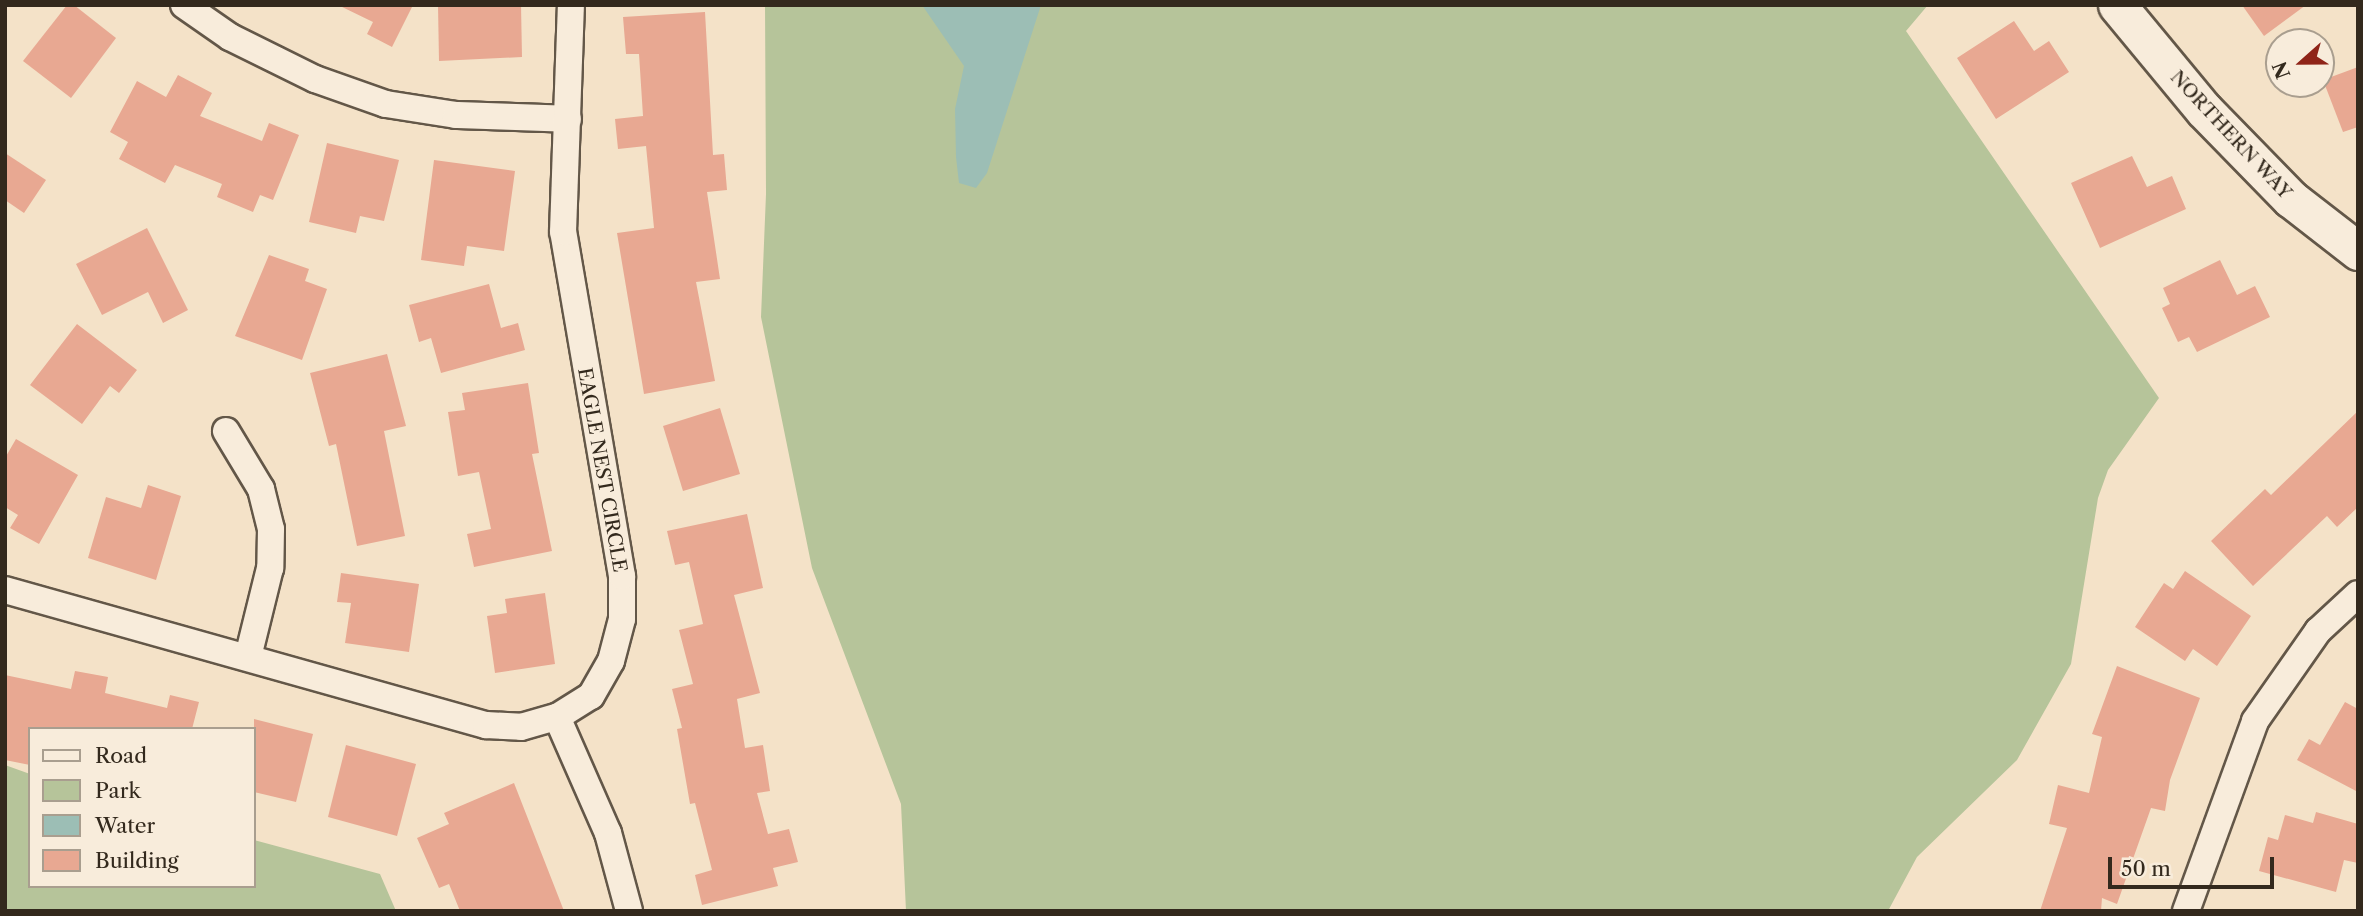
<!DOCTYPE html>
<html>
<head>
<meta charset="utf-8">
<style>
  body { margin:0 }
  #map { position:relative; width:2363px; height:916px; overflow:hidden; background:#f4e2c8; font-family:"Libre Caslon Text",serif }
  div>[style] { position:absolute }
  .green>* { inset:0; background:#b6c49a }
  .water>* { inset:0; background:#9cbeb5 }
  .building>* { inset:0; background:#e8a892 }
  .roads { filter:drop-shadow(2px 0 #635748) drop-shadow(-2px 0 #635748) drop-shadow(0 2px #635748) drop-shadow(0 -2px #635748) }
  .street>* { height:26px; margin:-13px; padding:0 13px; transform-origin:13px; border-radius:13px; background:#f8ecdb }
  .secondary>* { height:37px; margin:-18.5px; padding:0 18.5px; transform-origin:18.5px; border-radius:18.5px; background:#f8ecdb }
  span { translate:-50% -50%; white-space:nowrap; text-align:center; line-height:1.15; -webkit-text-stroke:5px #f8ecdb; paint-order:stroke }
  .street-label { font-size:19px; color:#33291d }
  .frame { position:absolute; inset:0; border:7px solid #33291d; pointer-events:none }
  .legend { position:absolute; left:28px; top:727px; width:228px; height:161px; box-sizing:border-box; background:#f8ecdb; border:2px solid #a99e8f; margin:0; padding:9px 12px; list-style:none; font-size:21px; color:#33291d }
  .legend li { display:flex; align-items:center; gap:14px; height:35px }
  .legend b { width:35px; border:2px solid #a99e8f }
  .north { position:absolute; left:2265px; top:28px; width:70px; height:70px; box-sizing:border-box; background:#f8ecdb; border:2px solid #a99e8f; border-radius:50%; rotate:249deg; font-size:19px; font-weight:700; line-height:28px; text-align:center; color:#33291d }
  .north::after { content:''; display:block; margin:auto; width:24px; height:32px; background:#8f2418; clip-path:polygon(50% 0,100% 100%,50% 72%,0 100%) }
  .scale { position:absolute; left:2108px; top:857px; width:166px; height:32px; box-sizing:border-box; border:4px solid #33291d; border-top:0; padding-left:9px; font-size:21px; line-height:24px; white-space:nowrap; color:#33291d; -webkit-text-stroke:5px #f8ecdb; paint-order:stroke }
</style>
</head>
<body>
<div id="map">
  <div class="green">
    <div style="clip-path:polygon(765px 5px,1928px 5px,1906px 31px,2159px 398px,2108px 470px,2098px 498px,2071px 664px,2017px 760px,1917px 857px,1888px 911px,906px 911px,901px 804px,812px 568px,761px 317px,766px 194px)"></div>
    <div style="clip-path:polygon(5px 765px,30px 774px,30px 886px,254px 886px,254px 840px,380px 874px,396px 911px,5px 911px)"></div>
  </div>
  <div class="water">
    <div style="clip-path:polygon(922px 5px,1041px 5px,987px 173px,976px 188px,959px 183px,956px 157px,955px 109px,964px 66px)"></div>
  </div>
  <div class="building">
    <div style="clip-path:polygon(67px 5px,74px 5px,116px 38px,71px 98px,23px 61px)"></div>
    <div style="clip-path:polygon(338px 5px,413px 5px,392px 47px,367px 34px,373px 22px)"></div>
    <div style="clip-path:polygon(438px 5px,521px 5px,522px 57px,439px 61px)"></div>
    <div style="clip-path:polygon(2242px 5px,2306px 5px,2264px 36px)"></div>
    <div style="clip-path:polygon(705px 12px,713px 155px,724px 154px,727px 190px,707px 192px,720px 279px,696px 282px,715px 381px,644px 394px,617px 233px,654px 228px,646px 146px,618px 149px,615px 119px,643px 116px,639px 54px,626px 54px,623px 17px)"></div>
    <div style="clip-path:polygon(2014px 21px,2034px 51px,2049px 41px,2069px 72px,1996px 119px,1957px 58px)"></div>
    <div style="clip-path:polygon(2358px 67px,2358px 127px,2343px 132px,2323px 80px)"></div>
    <div style="clip-path:polygon(178px 75px,212px 93px,200px 116px,262px 141px,269px 123px,299px 135px,273px 200px,260px 195px,253px 212px,217px 197px,222px 184px,175px 165px,165px 183px,119px 159px,128px 142px,110px 132px,137px 81px,166px 97px)"></div>
    <div style="clip-path:polygon(327px 143px,399px 160px,384px 221px,360px 216px,356px 233px,309px 222px)"></div>
    <div style="clip-path:polygon(5px 153px,46px 180px,24px 213px,5px 200px)"></div>
    <div style="clip-path:polygon(2132px 156px,2147px 187px,2172px 176px,2186px 209px,2100px 248px,2071px 183px)"></div>
    <div style="clip-path:polygon(434px 160px,515px 171px,504px 251px,467px 246px,464px 266px,421px 260px)"></div>
    <div style="clip-path:polygon(147px 228px,188px 310px,163px 323px,148px 292px,102px 315px,76px 264px)"></div>
    <div style="clip-path:polygon(269px 255px,309px 269px,305px 281px,327px 289px,302px 360px,235px 336px)"></div>
    <div style="clip-path:polygon(2220px 260px,2237px 295px,2255px 286px,2270px 317px,2197px 352px,2189px 337px,2178px 342px,2162px 308px,2170px 304px,2163px 288px)"></div>
    <div style="clip-path:polygon(489px 284px,501px 328px,518px 323px,525px 350px,441px 373px,431px 338px,419px 342px,409px 305px)"></div>
    <div style="clip-path:polygon(77px 324px,137px 370px,119px 393px,110px 386px,82px 424px,30px 385px)"></div>
    <div style="clip-path:polygon(387px 354px,406px 426px,384px 431px,405px 536px,357px 546px,336px 444px,329px 446px,310px 373px)"></div>
    <div style="clip-path:polygon(528px 383px,539px 453px,532px 454px,552px 551px,474px 567px,467px 534px,491px 529px,479px 472px,458px 476px,448px 412px,465px 410px,462px 393px)"></div>
    <div style="clip-path:polygon(720px 408px,740px 474px,683px 491px,663px 426px)"></div>
    <div style="clip-path:polygon(2358px 411px,2358px 507px,2337px 527px,2327px 516px,2253px 586px,2211px 541px,2265px 489px,2271px 495px)"></div>
    <div style="clip-path:polygon(16px 439px,78px 475px,39px 544px,10px 528px,18px 515px,5px 507px,5px 458px)"></div>
    <div style="clip-path:polygon(148px 485px,181px 496px,156px 580px,88px 558px,106px 497px,141px 508px)"></div>
    <div style="clip-path:polygon(747px 514px,763px 588px,734px 595px,760px 693px,737px 699px,745px 748px,763px 745px,770px 791px,757px 793px,768px 834px,789px 829px,798px 862px,773px 868px,778px 886px,702px 905px,695px 875px,712px 870px,695px 803px,690px 804px,677px 729px,682px 728px,672px 689px,693px 684px,679px 630px,703px 624px,689px 562px,675px 565px,667px 531px)"></div>
    <div style="clip-path:polygon(2185px 571px,2251px 616px,2217px 666px,2193px 649px,2185px 661px,2135px 627px,2164px 583px,2173px 589px)"></div>
    <div style="clip-path:polygon(341px 573px,419px 584px,409px 652px,345px 643px,351px 603px,337px 602px)"></div>
    <div style="clip-path:polygon(545px 593px,555px 664px,495px 673px,487px 616px,507px 613px,505px 599px)"></div>
    <div style="clip-path:polygon(2117px 666px,2200px 698px,2170px 780px,2165px 811px,2151px 808px,2117px 904px,2102px 898px,2101px 911px,2040px 911px,2067px 828px,2049px 824px,2058px 785px,2089px 793px,2102px 737px,2092px 734px)"></div>
    <div style="clip-path:polygon(75px 671px,108px 677px,105px 693px,167px 708px,170px 695px,199px 702px,192px 729px,30px 729px,30px 765px,5px 760px,5px 675px,71px 689px)"></div>
    <div style="clip-path:polygon(2345px 702px,2358px 709px,2358px 792px,2297px 760px,2309px 739px,2320px 745px)"></div>
    <div style="clip-path:polygon(254px 719px,313px 734px,296px 802px,254px 792px)"></div>
    <div style="clip-path:polygon(346px 745px,416px 764px,397px 836px,328px 817px)"></div>
    <div style="clip-path:polygon(514px 783px,564px 911px,460px 911px,449px 884px,439px 888px,417px 838px,449px 824px,444px 813px)"></div>
    <div style="clip-path:polygon(2316px 812px,2358px 824px,2358px 863px,2344px 860px,2336px 892px,2259px 871px,2268px 837px,2278px 840px,2285px 815px,2313px 823px)"></div>
  </div>
  <div class="roads">
    <div class="street">
      <div style="left:184px;top:5px;width:56px;rotate:34.8deg"></div>
      <div style="left:230px;top:37px;width:95px;rotate:26.3deg"></div>
      <div style="left:315px;top:79px;width:75px;rotate:19.4deg"></div>
      <div style="left:386px;top:104px;width:71px;rotate:8.9deg"></div>
      <div style="left:456px;top:115px;width:112px;rotate:2deg"></div>
      <div style="left:226px;top:431px;width:68px;rotate:58.9deg"></div>
      <div style="left:261px;top:489px;width:41px;rotate:76deg"></div>
      <div style="left:271px;top:529px;width:39px;rotate:91deg"></div>
      <div style="left:270px;top:568px;width:92px;rotate:103.9deg"></div>
      <div style="left:5px;top:590px;width:500px;rotate:15.7deg"></div>
      <div style="left:486px;top:725px;width:35px;rotate:3deg"></div>
      <div style="left:521px;top:727px;width:37px;rotate:-16deg"></div>
      <div style="left:557px;top:717px;width:40px;rotate:-32deg"></div>
      <div style="left:591px;top:696px;width:40px;rotate:-60.3deg"></div>
      <div style="left:611px;top:661px;width:43px;rotate:-75.3deg"></div>
      <div style="left:622px;top:619px;width:43px;rotate:-90deg"></div>
      <div style="left:622px;top:576px;width:349px;rotate:-99.7deg"></div>
      <div style="left:563px;top:232px;width:227px;rotate:-88deg"></div>
      <div style="left:557px;top:717px;width:127px;rotate:66.3deg"></div>
      <div style="left:608px;top:833px;width:81px;rotate:74.9deg"></div>
      <div style="left:2186px;top:911px;width:202px;rotate:-70deg"></div>
      <div style="left:2255px;top:721px;width:110px;rotate:-55deg"></div>
      <div style="left:2318px;top:631px;width:54px;rotate:-42.8deg"></div>
    </div>
    <div class="secondary">
      <div style="left:2117px;top:5px;width:136px;rotate:50.4deg"></div>
      <div style="left:2204px;top:110px;width:124px;rotate:45.7deg"></div>
      <div style="left:2291px;top:199px;width:85px;rotate:37.8deg"></div>
    </div>
  </div>
  <div class="street-label">
    <span style="left:2231px;top:135px;rotate:47deg">NORTHERN WAY</span>
    <span style="left:602px;top:470px;rotate:80deg">EAGLE NEST CIRCLE</span>
  </div>
  <div class="frame"></div>
  <ul class="legend">
  <li><b style="height:9px;background:#f8ecdb"></b>Road</li>
  <li><b style="height:19px;background:#b6c49a"></b>Park</li>
  <li><b style="height:19px;background:#9cbeb5"></b>Water</li>
  <li><b style="height:19px;background:#e8a892"></b>Building</li>
  </ul>
  <div class="north">N</div>
  <div class="scale">50 m</div>
</div>
</body>
</html>
